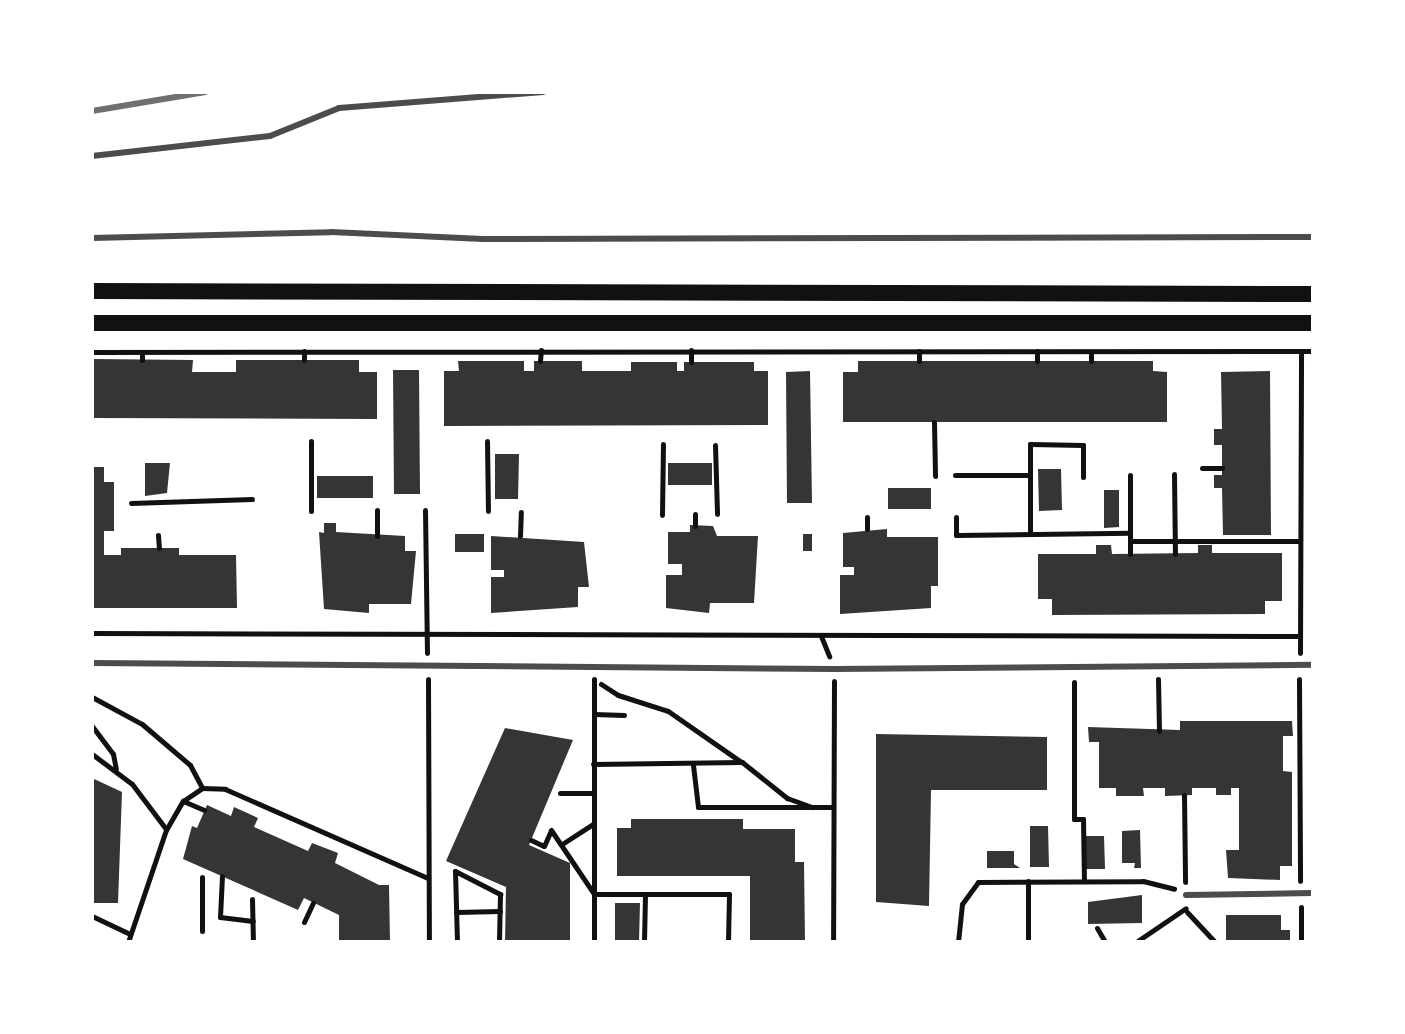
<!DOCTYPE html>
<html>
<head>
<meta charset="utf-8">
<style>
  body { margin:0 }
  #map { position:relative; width:1405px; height:1034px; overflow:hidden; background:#fff; font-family:"Varela Round",sans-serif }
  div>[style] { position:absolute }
  .building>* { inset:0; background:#353535 }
  .path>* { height:5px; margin:-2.5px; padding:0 2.5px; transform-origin:2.5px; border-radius:2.5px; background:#111 }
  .service>* { height:6px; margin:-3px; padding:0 3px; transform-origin:3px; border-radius:3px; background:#4c4c4c }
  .secondary>* { height:16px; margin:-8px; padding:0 8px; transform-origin:8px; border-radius:8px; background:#111 }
  .rail>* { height:6px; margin:-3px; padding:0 3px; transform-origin:3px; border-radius:3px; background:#707070 }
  span { translate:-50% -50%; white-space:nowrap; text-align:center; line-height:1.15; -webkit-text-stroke:6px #fff; paint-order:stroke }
  .frame { position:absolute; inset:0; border:94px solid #fff; pointer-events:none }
</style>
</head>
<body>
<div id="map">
  <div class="building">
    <div style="clip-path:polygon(92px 359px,193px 360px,192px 372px,236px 372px,236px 360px,359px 360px,359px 372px,377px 372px,377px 419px,92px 418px)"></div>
    <div style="clip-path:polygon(458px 361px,524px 361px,524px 371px,534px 371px,534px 361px,582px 361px,582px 371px,631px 371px,631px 362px,677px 362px,677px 371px,684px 371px,684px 362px,754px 362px,754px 371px,768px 371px,768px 425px,444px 426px,444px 371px,459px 371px)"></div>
    <div style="clip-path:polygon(858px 361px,1153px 361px,1153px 371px,1167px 372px,1167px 422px,843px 422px,843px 372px,858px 372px)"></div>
    <div style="clip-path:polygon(393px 370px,419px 370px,420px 494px,394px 494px)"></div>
    <div style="clip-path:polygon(810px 371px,812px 503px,787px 503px,786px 372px)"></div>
    <div style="clip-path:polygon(1270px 371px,1271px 535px,1223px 535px,1222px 488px,1214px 488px,1214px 475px,1222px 475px,1222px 445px,1214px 445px,1214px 429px,1222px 429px,1221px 372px)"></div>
    <div style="clip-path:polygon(495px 454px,519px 454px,518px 499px,495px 499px)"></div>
    <div style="clip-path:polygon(145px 463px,170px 463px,167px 493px,145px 496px)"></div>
    <div style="clip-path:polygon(668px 463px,712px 463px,712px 485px,668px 485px)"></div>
    <div style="clip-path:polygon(92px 467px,104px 467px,104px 482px,114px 482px,114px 531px,104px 531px,104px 555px,121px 555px,121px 548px,179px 548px,179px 555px,236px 555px,237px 608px,92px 608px)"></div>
    <div style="clip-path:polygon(1038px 469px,1061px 469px,1062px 510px,1039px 511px)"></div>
    <div style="clip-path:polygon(317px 476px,373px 476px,373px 498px,317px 498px)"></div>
    <div style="clip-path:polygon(888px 488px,931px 488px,931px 509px,888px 509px)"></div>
    <div style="clip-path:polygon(1104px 490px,1119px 490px,1119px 527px,1104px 528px)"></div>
    <div style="clip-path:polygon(324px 523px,336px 523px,336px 532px,405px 536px,405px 551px,416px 551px,411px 604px,369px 604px,369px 613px,324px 609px,319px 532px,324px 533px)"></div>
    <div style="clip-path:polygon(690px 525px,713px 526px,717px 536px,758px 536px,754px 603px,710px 603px,709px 613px,666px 608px,666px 575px,682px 575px,682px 564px,668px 564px,668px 532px,690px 532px)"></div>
    <div style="clip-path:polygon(887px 529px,887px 537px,938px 537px,938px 586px,931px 586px,931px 608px,840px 614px,840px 575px,854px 575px,854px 567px,843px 567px,843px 533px)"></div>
    <div style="clip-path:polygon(455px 534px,484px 534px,484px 552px,455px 552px)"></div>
    <div style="clip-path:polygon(803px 534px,812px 534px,812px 551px,803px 551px)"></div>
    <div style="clip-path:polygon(491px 536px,584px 542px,589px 587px,578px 587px,578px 607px,491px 613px,491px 577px,504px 577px,504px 570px,491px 570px)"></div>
    <div style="clip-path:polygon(1096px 545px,1111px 545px,1112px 554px,1198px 553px,1198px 545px,1212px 545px,1212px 553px,1282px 553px,1282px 601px,1265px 601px,1265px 614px,1052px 615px,1052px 599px,1038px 599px,1038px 554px,1096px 554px)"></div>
    <div style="clip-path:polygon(1180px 721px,1292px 721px,1293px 736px,1283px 736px,1283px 771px,1292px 772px,1292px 866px,1280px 866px,1280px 880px,1228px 878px,1226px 850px,1239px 850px,1239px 788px,1231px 788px,1231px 795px,1216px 795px,1216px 788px,1192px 788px,1192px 795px,1165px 796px,1165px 788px,1143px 788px,1144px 796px,1116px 796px,1116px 788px,1099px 788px,1099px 742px,1089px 742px,1088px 727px,1180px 730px)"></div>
    <div style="clip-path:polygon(505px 728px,573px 740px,529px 845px,570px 863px,570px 942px,505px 942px,506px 887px,446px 861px)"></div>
    <div style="clip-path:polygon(876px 734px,1047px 737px,1047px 790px,931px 790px,929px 906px,876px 902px)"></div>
    <div style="clip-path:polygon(92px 778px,122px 792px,118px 903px,92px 903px)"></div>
    <div style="clip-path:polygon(207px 805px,231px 816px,234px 807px,258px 818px,254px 827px,308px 851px,312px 843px,338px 853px,335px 863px,379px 885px,389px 885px,390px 942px,339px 942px,339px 915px,304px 898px,298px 910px,183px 859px,192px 826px,197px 828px)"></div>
    <div style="clip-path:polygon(631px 819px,743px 819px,743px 829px,795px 829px,795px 862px,804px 862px,805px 942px,750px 942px,750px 876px,617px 876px,617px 828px,631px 828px)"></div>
    <div style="clip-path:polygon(1030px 826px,1048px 826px,1049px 867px,1030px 867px)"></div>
    <div style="clip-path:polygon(1140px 830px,1141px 868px,1134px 868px,1135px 863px,1122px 863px,1122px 831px)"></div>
    <div style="clip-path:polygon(1085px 836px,1104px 836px,1105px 869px,1086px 869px)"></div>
    <div style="clip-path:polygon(987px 851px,1014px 851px,1014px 864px,1020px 868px,987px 868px)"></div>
    <div style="clip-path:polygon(1142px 895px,1142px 923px,1088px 924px,1088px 902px)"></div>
    <div style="clip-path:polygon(615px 903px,640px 903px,639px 942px,615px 942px)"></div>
    <div style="clip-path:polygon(1226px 915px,1281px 915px,1281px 930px,1290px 930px,1290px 942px,1226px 942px)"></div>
  </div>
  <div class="path">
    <div style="left:691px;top:350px;width:12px;rotate:90deg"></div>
    <div style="left:1037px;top:351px;width:10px;rotate:90deg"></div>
    <div style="left:92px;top:352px;width:1221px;rotate:-0.05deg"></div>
    <div style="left:142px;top:352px;width:8px;rotate:90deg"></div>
    <div style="left:304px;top:360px;width:9px;rotate:-90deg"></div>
    <div style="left:540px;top:361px;width:11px;rotate:-85deg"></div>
    <div style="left:919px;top:361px;width:10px;rotate:-90deg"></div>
    <div style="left:1091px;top:361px;width:9px;rotate:-90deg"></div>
    <div style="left:934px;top:422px;width:54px;rotate:88.9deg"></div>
    <div style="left:487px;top:441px;width:70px;rotate:89.2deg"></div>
    <div style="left:715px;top:445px;width:69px;rotate:88.3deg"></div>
    <div style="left:1202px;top:468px;width:20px"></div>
    <div style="left:1174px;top:474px;width:80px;rotate:89.3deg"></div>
    <div style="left:955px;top:475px;width:74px"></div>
    <div style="left:1130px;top:475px;width:79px;rotate:90deg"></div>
    <div style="left:131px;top:503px;width:121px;rotate:-1.9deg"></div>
    <div style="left:425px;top:510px;width:143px;rotate:89.2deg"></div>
    <div style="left:311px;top:511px;width:70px;rotate:-90deg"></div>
    <div style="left:662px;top:515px;width:71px;rotate:-89.2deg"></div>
    <div style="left:867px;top:517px;width:12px;rotate:90deg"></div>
    <div style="left:956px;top:517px;width:18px;rotate:90deg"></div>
    <div style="left:956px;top:535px;width:174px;rotate:-0.7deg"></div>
    <div style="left:695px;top:526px;width:12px;rotate:-90deg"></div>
    <div style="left:1030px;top:534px;width:90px;rotate:-90deg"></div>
    <div style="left:1030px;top:444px;width:53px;rotate:1.1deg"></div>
    <div style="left:1083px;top:445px;width:32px;rotate:90deg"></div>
    <div style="left:158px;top:535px;width:13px;rotate:86deg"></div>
    <div style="left:377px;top:536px;width:26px;rotate:-90deg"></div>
    <div style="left:520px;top:536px;width:24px;rotate:-88deg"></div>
    <div style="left:1131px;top:541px;width:169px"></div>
    <div style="left:92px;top:633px;width:1208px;rotate:0.14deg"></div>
    <div style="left:821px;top:636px;width:22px;rotate:68deg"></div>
    <div style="left:1300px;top:653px;width:300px;rotate:-89.8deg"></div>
    <div style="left:428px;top:679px;width:263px;rotate:89.8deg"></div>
    <div style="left:1158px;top:679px;width:52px;rotate:88.9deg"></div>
    <div style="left:1299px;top:679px;width:202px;rotate:89.7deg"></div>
    <div style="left:834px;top:681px;width:261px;rotate:90.2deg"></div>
    <div style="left:833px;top:942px;width:90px"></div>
    <div style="left:1074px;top:682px;width:137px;rotate:90deg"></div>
    <div style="left:1074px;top:819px;width:9px"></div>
    <div style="left:1083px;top:819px;width:61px;rotate:89.1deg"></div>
    <div style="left:601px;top:684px;width:20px;rotate:33deg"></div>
    <div style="left:618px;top:695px;width:52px;rotate:17.7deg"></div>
    <div style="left:668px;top:711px;width:89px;rotate:34.9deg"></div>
    <div style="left:92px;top:697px;width:57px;rotate:28.4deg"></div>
    <div style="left:142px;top:724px;width:63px;rotate:40.5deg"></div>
    <div style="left:190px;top:765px;width:26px;rotate:62deg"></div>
    <div style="left:594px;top:714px;width:30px;rotate:2deg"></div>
    <div style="left:92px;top:726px;width:35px;rotate:53deg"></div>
    <div style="left:113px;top:754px;width:15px;rotate:79deg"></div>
    <div style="left:92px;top:754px;width:50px;rotate:36.9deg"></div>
    <div style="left:132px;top:784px;width:56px;rotate:52.9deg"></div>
    <div style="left:593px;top:764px;width:149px;rotate:-0.8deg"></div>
    <div style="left:742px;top:762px;width:58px;rotate:38.7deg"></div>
    <div style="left:787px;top:798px;width:27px;rotate:20deg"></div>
    <div style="left:693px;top:765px;width:42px;rotate:83.2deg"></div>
    <div style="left:698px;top:807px;width:135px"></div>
    <div style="left:560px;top:793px;width:34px"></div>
    <div style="left:1184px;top:795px;width:87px;rotate:89.3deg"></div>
    <div style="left:183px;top:801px;width:23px;rotate:23deg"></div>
    <div style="left:531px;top:840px;width:14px;rotate:25deg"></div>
    <div style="left:544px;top:846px;width:17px;rotate:-66deg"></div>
    <div style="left:551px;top:830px;width:77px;rotate:56.1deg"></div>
    <div style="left:594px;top:894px;width:135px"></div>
    <div style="left:729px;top:894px;width:48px;rotate:91.2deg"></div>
    <div style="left:562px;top:844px;width:38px;rotate:-33deg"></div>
    <div style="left:222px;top:876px;width:41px;rotate:92.8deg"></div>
    <div style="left:220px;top:917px;width:33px;rotate:7deg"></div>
    <div style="left:202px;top:877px;width:54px;rotate:90deg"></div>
    <div style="left:1028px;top:881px;width:61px;rotate:90deg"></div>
    <div style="left:252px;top:899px;width:43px;rotate:88.7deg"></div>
    <div style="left:456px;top:912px;width:44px;rotate:-1.3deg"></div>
    <div style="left:1187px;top:912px;width:41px;rotate:47deg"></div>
    <div style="left:92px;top:916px;width:42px;rotate:25.3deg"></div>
    <div style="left:304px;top:922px;width:21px;rotate:-65deg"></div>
    <div style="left:1097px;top:928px;width:16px;rotate:60deg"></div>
    <div style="left:128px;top:942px;width:118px;rotate:-71.3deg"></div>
    <div style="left:166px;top:830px;width:34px;rotate:-60deg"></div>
    <div style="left:183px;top:801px;width:23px;rotate:-34deg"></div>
    <div style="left:202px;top:788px;width:23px;rotate:2deg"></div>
    <div style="left:225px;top:789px;width:222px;rotate:23.7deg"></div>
    <div style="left:457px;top:942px;width:71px;rotate:-91.6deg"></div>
    <div style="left:455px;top:871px;width:51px;rotate:27.1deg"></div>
    <div style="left:500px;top:894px;width:48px;rotate:91.2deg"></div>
    <div style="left:594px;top:942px;width:263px;rotate:-90deg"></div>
    <div style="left:644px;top:942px;width:48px;rotate:-88.8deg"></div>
    <div style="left:958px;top:942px;width:38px;rotate:-84deg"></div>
    <div style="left:962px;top:904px;width:27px;rotate:-54deg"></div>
    <div style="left:978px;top:882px;width:165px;rotate:-0.3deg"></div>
    <div style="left:1143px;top:881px;width:32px;rotate:14deg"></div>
    <div style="left:1136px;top:942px;width:60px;rotate:-34.2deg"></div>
    <div style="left:1301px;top:942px;width:35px;rotate:-90deg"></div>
  </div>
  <div class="service">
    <div style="left:92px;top:156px;width:179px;rotate:-6.4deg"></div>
    <div style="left:270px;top:136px;width:74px;rotate:-22.1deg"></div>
    <div style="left:339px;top:108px;width:205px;rotate:-4.5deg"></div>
    <div style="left:92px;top:238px;width:239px;rotate:-1.4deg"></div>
    <div style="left:331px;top:232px;width:152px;rotate:2.6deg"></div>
    <div style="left:483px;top:239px;width:830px;rotate:-0.14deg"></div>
    <div style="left:92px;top:663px;width:742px;rotate:0.46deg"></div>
    <div style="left:834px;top:669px;width:479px;rotate:-0.5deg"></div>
    <div style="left:1186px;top:895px;width:127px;rotate:-0.9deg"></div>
  </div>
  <div class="secondary">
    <div style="left:92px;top:291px;width:1221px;rotate:0.14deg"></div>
    <div style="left:92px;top:323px;width:1221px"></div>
  </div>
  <div class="rail">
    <div style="left:92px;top:111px;width:115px;rotate:-9.5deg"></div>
  </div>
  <div class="frame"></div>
</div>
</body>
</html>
